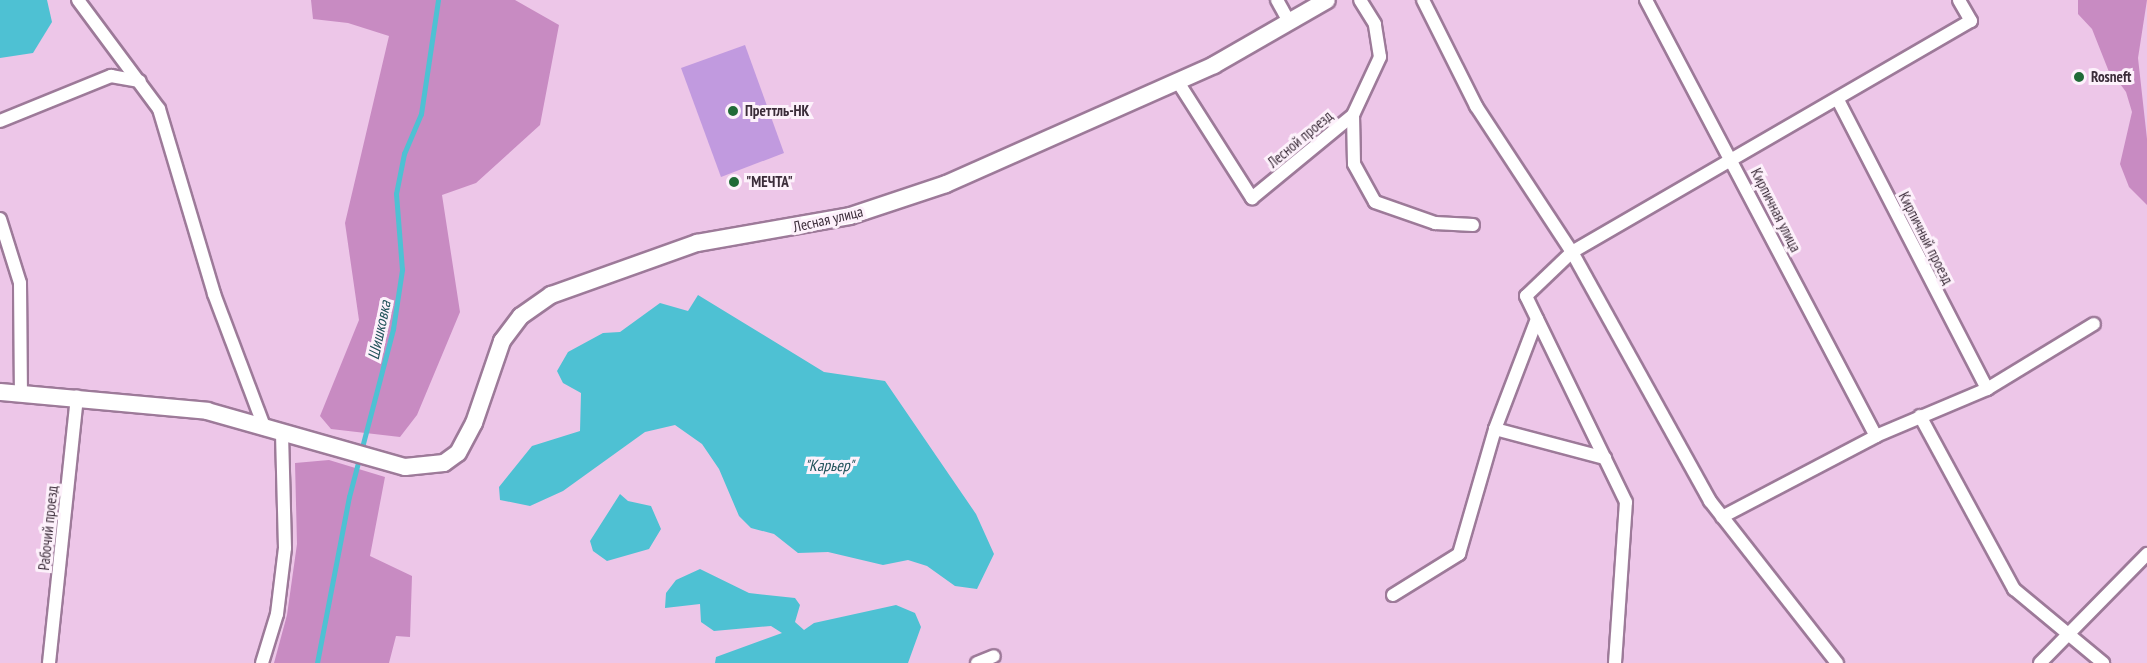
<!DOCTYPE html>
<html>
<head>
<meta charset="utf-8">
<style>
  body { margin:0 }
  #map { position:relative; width:2147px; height:663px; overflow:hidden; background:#edc6e8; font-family:"PT Sans Narrow",sans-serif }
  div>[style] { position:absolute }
  .green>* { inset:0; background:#c88bc2 }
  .water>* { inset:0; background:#4ec1d3 }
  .stream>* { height:4.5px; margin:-2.25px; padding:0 2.25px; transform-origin:2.25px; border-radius:2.25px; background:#4ec1d3 }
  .building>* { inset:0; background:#c19adf }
  .roads { filter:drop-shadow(2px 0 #9d7a99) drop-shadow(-2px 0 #9d7a99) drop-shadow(0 2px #9d7a99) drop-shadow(0 -2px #9d7a99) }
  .minor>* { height:12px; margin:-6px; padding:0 6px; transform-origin:6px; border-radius:6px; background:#fff }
  .tertiary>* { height:16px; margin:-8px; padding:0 8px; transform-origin:8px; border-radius:8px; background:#fff }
  .dots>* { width:16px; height:16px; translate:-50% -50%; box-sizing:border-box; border:3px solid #fdf1fb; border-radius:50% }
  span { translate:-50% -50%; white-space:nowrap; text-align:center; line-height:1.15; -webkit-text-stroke:6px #fdf1fb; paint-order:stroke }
  .poi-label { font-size:15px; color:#3b2c39; font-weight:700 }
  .left { translate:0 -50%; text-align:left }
  .street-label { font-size:15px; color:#3b2c39 }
  .water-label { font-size:16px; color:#21525a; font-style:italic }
</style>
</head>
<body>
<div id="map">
  <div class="green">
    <div style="clip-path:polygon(311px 0,515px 0,559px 25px,540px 125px,476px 183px,442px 195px,460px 312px,417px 415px,400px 437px,331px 429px,320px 416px,359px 320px,345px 223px,389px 36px,348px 23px,313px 19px)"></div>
    <div style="clip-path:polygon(2078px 0,2147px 0,2138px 58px,2147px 139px,2147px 205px,2129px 187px,2120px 164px,2132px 112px,2126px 92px,2118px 81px,2113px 82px,2092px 29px,2078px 14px)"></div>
    <div style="clip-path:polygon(329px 460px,385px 477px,370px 556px,412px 576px,410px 637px,396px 636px,389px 663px,274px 663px,287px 615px,297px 544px,295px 463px)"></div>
  </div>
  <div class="water">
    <div style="clip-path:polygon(0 0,47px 0,52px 22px,33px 53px,0 58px)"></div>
    <div style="clip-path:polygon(698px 295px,824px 372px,885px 381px,976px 514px,994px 554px,977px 589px,955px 586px,927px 566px,908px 560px,883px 565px,828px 552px,798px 553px,774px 534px,751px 528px,739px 516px,719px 469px,702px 444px,675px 425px,645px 432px,563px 491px,530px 506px,500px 500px,499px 487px,532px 446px,580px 431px,581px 393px,563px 383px,557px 371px,568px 352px,603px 333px,620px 332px,660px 303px,688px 311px)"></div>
    <div style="clip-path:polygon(620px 494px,628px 501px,651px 506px,661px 529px,649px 549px,607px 561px,593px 551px,590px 541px)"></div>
    <div style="clip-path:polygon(700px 569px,749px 593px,795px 598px,800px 605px,795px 622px,804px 630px,814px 623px,896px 605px,915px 613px,921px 627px,908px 663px,715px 663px,716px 657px,782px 633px,771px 626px,714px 631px,701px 622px,700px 604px,665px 608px,666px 593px,676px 580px)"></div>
  </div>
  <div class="stream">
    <div style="left:317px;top:663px;width:169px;rotate:-79.1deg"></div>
    <div style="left:349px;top:497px;width:174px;rotate:-75.3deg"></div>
    <div style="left:393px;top:329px;width:60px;rotate:-81.3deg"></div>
    <div style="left:402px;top:270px;width:76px;rotate:-94.5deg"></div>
    <div style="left:396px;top:194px;width:41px;rotate:-78.7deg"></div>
    <div style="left:404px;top:154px;width:43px;rotate:-67deg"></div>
    <div style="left:421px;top:114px;width:115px;rotate:-81.5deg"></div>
  </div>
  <div class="building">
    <div style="clip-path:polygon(745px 45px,784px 153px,721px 177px,681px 68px)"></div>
  </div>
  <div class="roads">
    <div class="minor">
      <div style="left:78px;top:0;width:136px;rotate:53.4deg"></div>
      <div style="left:159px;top:109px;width:193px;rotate:73.4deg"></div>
      <div style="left:214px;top:294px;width:144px;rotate:69.3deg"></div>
      <div style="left:1277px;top:0;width:25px;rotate:61deg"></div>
      <div style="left:1423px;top:0;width:119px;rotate:63.4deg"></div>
      <div style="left:1476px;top:106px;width:175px;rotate:56.7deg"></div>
      <div style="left:1572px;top:252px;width:285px;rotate:61deg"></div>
      <div style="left:1710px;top:501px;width:206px;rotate:51.9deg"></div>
      <div style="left:1646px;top:0;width:493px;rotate:62.2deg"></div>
      <div style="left:1178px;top:82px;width:138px;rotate:57.5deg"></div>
      <div style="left:1252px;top:198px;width:131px;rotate:-39.4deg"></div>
      <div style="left:1353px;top:115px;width:64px;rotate:-65deg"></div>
      <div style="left:1380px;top:57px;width:33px;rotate:-99deg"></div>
      <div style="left:1375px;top:24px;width:28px;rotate:-122deg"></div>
      <div style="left:1838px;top:100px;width:325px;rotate:62.7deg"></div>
      <div style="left:1353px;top:115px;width:49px;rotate:88.8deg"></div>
      <div style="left:1354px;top:164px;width:43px;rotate:61.1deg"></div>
      <div style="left:1375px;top:202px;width:64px;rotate:19.3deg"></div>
      <div style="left:1435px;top:223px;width:38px;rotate:3deg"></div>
      <div style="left:0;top:121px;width:120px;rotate:-22.1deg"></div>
      <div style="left:111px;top:76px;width:29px;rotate:10deg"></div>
      <div style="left:0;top:219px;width:67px;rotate:72.6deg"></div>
      <div style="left:20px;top:283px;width:110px;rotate:89.5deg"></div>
      <div style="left:1537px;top:319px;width:118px;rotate:110.9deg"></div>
      <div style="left:1495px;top:429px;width:114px;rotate:14.8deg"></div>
      <div style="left:1920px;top:416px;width:197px;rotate:61.5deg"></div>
      <div style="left:2014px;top:589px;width:116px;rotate:39.7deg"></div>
      <div style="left:1722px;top:517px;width:174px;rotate:-27.7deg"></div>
      <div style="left:1876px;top:436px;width:121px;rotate:-22.9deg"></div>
      <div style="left:1987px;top:389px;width:125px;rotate:-31.3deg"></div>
      <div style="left:1393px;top:595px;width:78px;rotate:-31.8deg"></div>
      <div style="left:1459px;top:554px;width:130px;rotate:-73.9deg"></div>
      <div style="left:49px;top:663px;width:268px;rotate:-84deg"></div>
      <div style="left:262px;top:663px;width:51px;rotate:-73deg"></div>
      <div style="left:277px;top:614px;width:66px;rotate:-83.1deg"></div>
      <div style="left:285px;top:548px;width:116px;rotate:-91.5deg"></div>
      <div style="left:977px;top:663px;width:18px;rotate:-22deg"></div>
      <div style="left:1615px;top:663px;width:161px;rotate:-86.1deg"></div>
      <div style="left:1626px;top:502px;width:229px;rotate:-115.9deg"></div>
      <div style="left:1526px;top:296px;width:64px;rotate:-43.7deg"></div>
      <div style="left:1572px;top:252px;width:461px;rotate:-30.1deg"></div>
      <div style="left:1971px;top:21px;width:24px;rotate:-120deg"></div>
      <div style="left:2040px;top:663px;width:153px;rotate:-45.5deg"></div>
    </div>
    <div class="tertiary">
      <div style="left:0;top:392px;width:208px;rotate:5.2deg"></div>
      <div style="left:207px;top:411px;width:206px;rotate:15.8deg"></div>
      <div style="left:405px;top:467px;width:39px;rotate:-6deg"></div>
      <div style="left:444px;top:463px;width:17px;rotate:-36deg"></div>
      <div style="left:458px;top:453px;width:34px;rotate:-62deg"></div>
      <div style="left:474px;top:423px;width:87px;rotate:-71.1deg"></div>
      <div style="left:502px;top:341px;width:31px;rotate:-53deg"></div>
      <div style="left:521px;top:316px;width:37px;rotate:-35deg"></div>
      <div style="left:551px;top:295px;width:155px;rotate:-19.6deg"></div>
      <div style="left:697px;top:243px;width:155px;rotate:-10deg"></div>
      <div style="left:850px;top:216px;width:101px;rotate:-18.4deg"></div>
      <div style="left:946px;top:184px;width:293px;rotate:-23.9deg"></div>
      <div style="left:1214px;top:65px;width:130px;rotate:-29.9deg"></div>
    </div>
  </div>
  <div class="dots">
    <div style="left:2079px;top:77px;background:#206a37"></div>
    <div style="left:733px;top:111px;background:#206a37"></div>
    <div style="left:734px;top:182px;background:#206a37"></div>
  </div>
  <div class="poi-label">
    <span class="left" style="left:2091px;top:77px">Rosneft</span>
    <span class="left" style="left:745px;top:111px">Преттль-НК</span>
    <span class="left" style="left:746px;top:182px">"МЕЧТА"</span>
  </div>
  <div class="street-label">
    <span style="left:1300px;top:139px;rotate:-40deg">Лесной проезд</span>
    <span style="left:1776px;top:210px;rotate:63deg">Кирпичная улица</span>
    <span style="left:828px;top:219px;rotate:-13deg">Лесная улица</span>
    <span style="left:1926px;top:238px;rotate:63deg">Кирпичный проезд</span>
    <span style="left:48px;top:528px;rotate:-84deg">Рабочий проезд</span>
  </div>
  <div class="water-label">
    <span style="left:379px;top:330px;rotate:-78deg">Шишковка</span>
    <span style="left:829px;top:465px">"Карьер"</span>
  </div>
</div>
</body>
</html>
